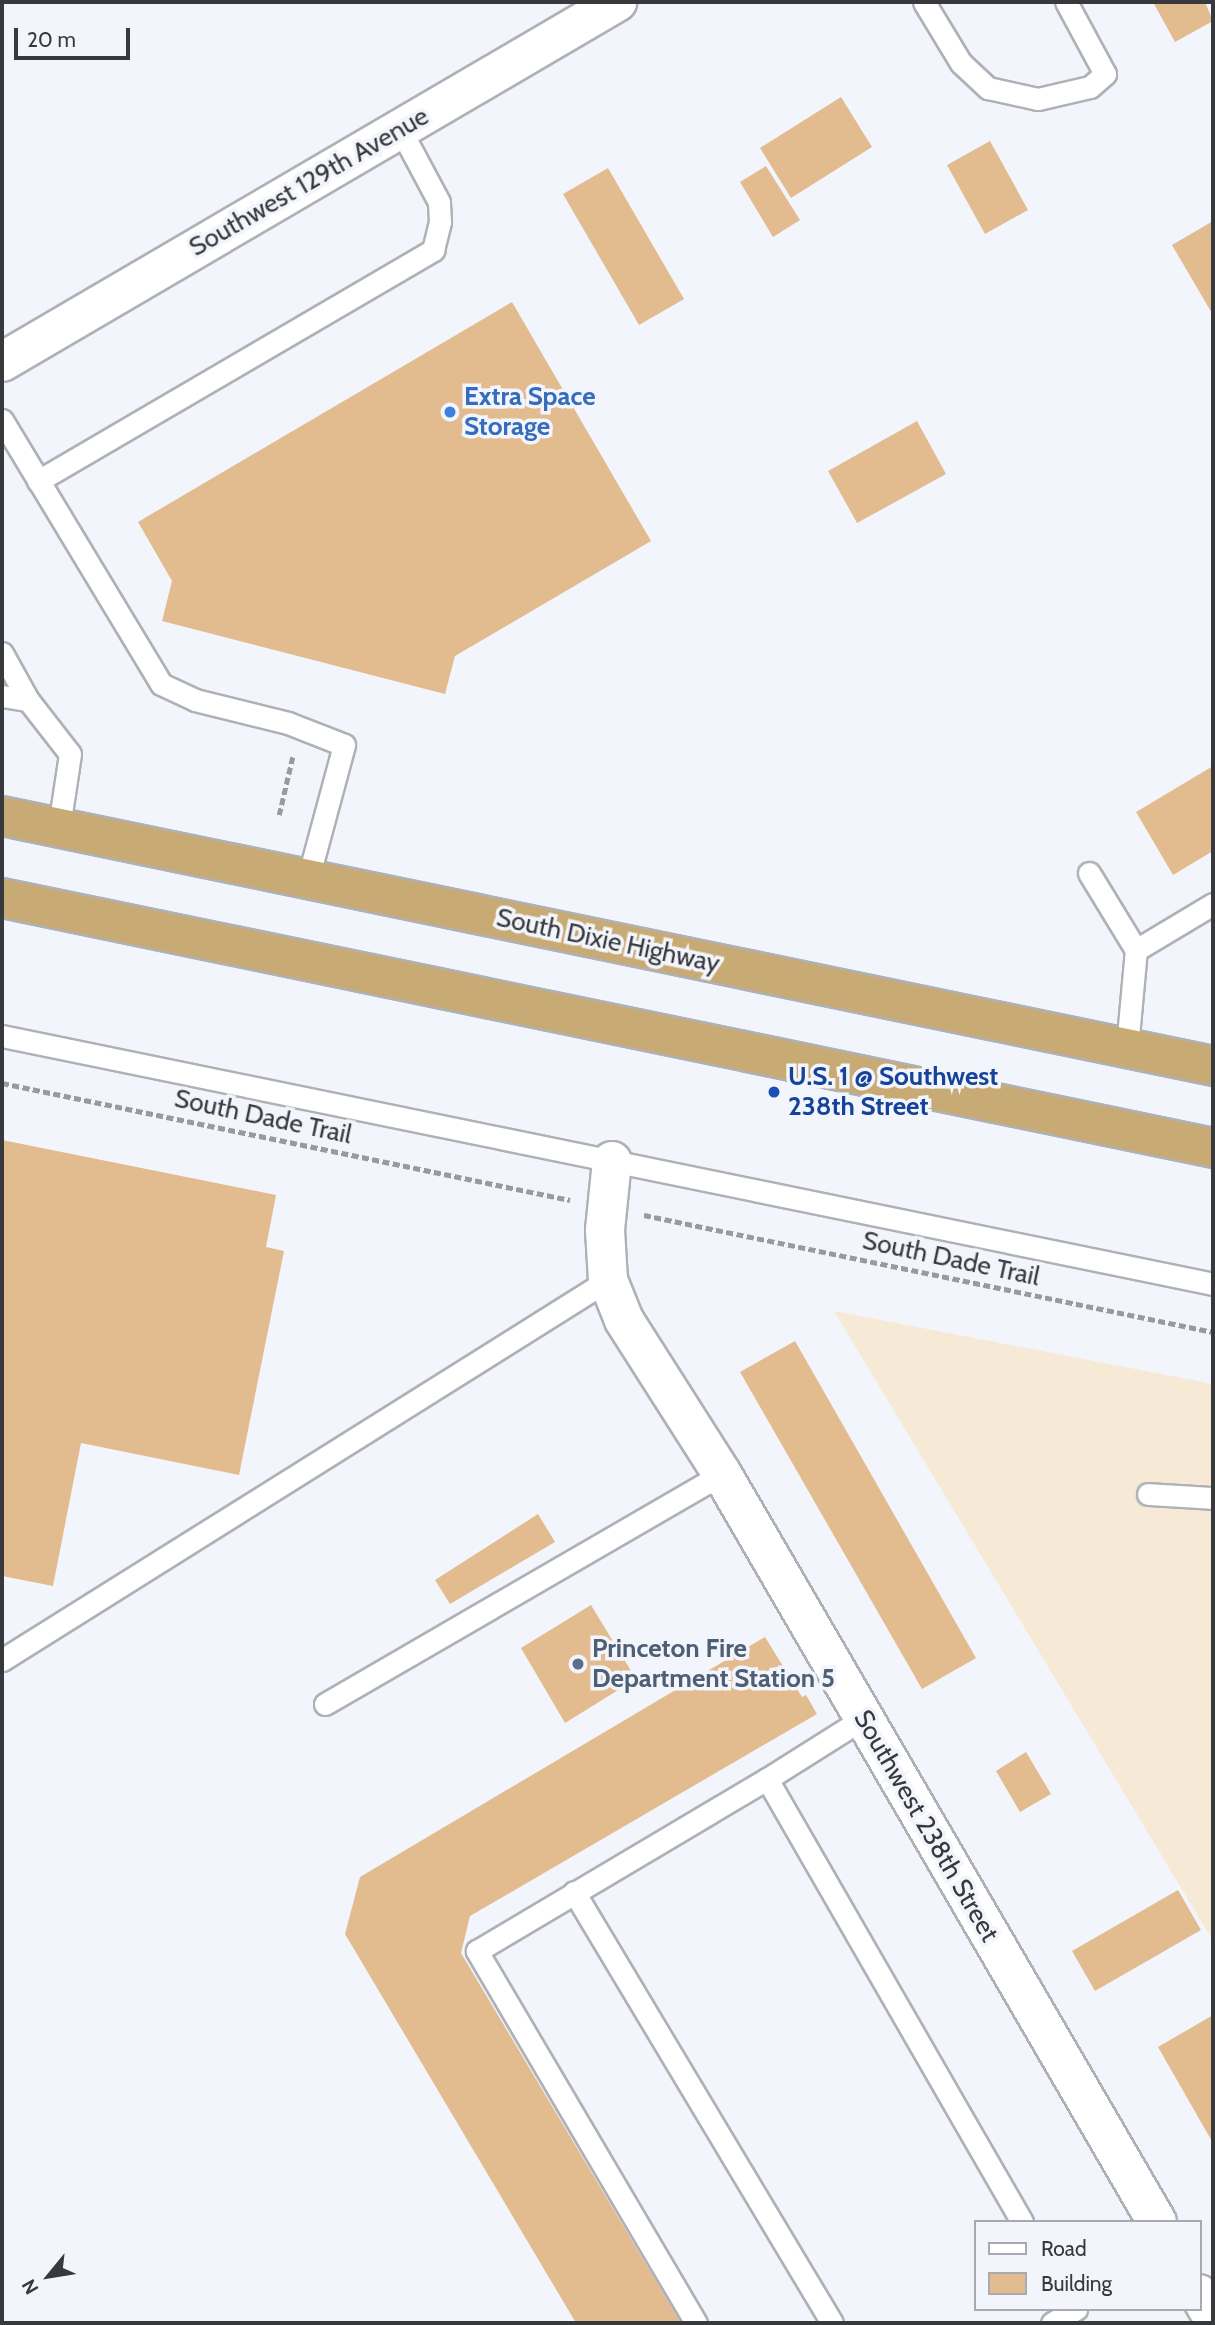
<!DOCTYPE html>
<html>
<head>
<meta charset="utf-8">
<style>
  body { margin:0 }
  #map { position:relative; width:1215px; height:2325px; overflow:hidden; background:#f3f5fc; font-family:Cabin,sans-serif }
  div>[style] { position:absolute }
  .industrial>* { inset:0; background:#f6e9d5 }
  .building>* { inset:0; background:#e2bc8f }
  .path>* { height:4.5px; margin-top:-2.25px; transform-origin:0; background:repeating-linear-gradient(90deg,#999a9f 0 7px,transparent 0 10.5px) }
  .roads { filter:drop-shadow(2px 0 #afb1b7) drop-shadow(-2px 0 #afb1b7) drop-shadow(0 2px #afb1b7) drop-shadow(0 -2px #afb1b7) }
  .service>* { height:21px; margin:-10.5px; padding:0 10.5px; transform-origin:10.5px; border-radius:10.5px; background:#fff }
  .minor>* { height:38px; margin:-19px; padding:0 19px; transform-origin:19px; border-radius:19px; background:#fff }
  .tertiary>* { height:38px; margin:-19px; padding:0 19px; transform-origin:19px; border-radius:19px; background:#fff }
  .trunk>* { height:38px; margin:-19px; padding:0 19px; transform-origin:19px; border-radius:19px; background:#c8aa74 }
  .dots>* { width:19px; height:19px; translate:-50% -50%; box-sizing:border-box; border:4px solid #f3f5fc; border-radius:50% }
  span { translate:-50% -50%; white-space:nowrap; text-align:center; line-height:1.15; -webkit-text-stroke:7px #f3f5fc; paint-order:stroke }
  .street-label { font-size:26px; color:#38393c }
  .shop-label { font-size:26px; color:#366cbe; font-weight:700 }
  .left { translate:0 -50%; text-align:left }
  .transit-label { font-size:26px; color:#164399; font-weight:700 }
  .service-label { font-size:26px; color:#4e5e75; font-weight:700 }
  .frame { position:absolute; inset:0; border:4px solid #38393c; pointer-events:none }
  .legend { position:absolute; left:974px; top:2220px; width:228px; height:91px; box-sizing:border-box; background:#f3f5fc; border:2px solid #a8aaaf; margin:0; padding:9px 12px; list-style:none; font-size:21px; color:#38393c }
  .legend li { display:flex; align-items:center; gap:14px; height:35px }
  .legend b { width:35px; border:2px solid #a8aaaf }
  .north { position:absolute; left:14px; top:2241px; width:70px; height:70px; -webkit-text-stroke:5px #f3f5fc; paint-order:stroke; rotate:240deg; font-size:19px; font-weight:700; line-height:28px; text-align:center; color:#38393c }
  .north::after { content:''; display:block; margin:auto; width:24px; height:32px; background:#38393c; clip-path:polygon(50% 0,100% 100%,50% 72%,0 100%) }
  .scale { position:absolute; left:14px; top:28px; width:116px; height:32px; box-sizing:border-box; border:4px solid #38393c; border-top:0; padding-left:9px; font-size:21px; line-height:24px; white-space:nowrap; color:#38393c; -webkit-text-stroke:5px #f3f5fc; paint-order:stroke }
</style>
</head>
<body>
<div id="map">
  <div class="industrial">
    <div style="clip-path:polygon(834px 1311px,1213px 1384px,1213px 1941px)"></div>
  </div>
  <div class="building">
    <div style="clip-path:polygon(1153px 2px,1205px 2px,1213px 21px,1175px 42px)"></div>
    <div style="clip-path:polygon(841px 97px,872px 147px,791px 198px,760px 148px)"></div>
    <div style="clip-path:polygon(990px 141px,1028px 210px,985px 234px,947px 165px)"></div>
    <div style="clip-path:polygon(766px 166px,800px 220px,773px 237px,740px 182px)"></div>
    <div style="clip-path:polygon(608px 168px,684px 299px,639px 325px,563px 194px)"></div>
    <div style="clip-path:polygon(1213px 221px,1213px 315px,1172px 245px)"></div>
    <div style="clip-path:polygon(512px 302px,651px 541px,455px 656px,445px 694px,162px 621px,172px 581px,138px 522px)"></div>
    <div style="clip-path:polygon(917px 421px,946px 474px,857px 523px,828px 471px)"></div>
    <div style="clip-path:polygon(1213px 766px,1213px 851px,1173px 875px,1136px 812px)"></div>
    <div style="clip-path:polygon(2px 1140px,276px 1195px,266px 1247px,284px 1251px,239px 1475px,81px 1443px,53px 1586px,2px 1576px)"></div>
    <div style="clip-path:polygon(795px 1341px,976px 1658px,922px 1689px,740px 1372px)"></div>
    <div style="clip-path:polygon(538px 1514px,555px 1542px,450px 1604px,435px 1580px)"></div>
    <div style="clip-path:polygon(591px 1605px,636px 1679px,565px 1723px,521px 1648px)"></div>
    <div style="clip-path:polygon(765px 1637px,802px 1697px,806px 1695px,817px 1714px,470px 1916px,461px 1953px,681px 2323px,576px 2323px,345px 1934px,360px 1877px)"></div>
    <div style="clip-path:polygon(1026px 1752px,1051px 1794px,1020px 1812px,996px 1771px)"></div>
    <div style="clip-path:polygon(1178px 1890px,1201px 1930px,1095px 1991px,1072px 1951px)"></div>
    <div style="clip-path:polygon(1213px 2015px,1213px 2143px,1158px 2047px)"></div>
  </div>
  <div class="path">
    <div style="left:279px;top:815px;width:62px;rotate:-76.9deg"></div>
    <div style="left:2px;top:1083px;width:580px;rotate:11.64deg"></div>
    <div style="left:644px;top:1215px;width:581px;rotate:11.62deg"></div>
  </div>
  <div class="roads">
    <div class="service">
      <div style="left:924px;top:2px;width:71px;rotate:58.8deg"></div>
      <div style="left:961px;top:63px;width:37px;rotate:43deg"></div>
      <div style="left:988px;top:88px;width:51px;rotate:12.4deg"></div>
      <div style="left:1038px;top:99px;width:53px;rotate:-13deg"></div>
      <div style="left:1090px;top:87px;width:20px;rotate:-41deg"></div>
      <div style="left:1105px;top:74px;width:82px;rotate:-118.4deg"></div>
      <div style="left:2px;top:420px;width:308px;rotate:58.9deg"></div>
      <div style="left:161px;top:684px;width:38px;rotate:25deg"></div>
      <div style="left:195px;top:700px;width:96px;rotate:13.9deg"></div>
      <div style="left:288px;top:723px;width:60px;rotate:21.4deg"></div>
      <div style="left:344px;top:745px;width:138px;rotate:105.1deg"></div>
      <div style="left:38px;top:481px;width:458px;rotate:-30.3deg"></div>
      <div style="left:433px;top:250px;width:29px;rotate:-76deg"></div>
      <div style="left:440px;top:222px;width:20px;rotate:-93deg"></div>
      <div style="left:439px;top:202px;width:83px;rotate:-118.1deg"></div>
      <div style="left:2px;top:653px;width:54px;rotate:61deg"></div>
      <div style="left:28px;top:700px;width:68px;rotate:52.1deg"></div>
      <div style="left:70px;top:754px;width:74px;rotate:98.6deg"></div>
      <div style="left:2px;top:696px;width:26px;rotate:9deg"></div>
      <div style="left:1089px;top:873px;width:90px;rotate:58.6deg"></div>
      <div style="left:2px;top:1036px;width:1236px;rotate:11.57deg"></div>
      <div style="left:1127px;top:1048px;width:98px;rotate:-84.8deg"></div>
      <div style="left:1136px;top:950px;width:90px;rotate:-30.9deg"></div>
      <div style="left:1148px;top:1494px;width:65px;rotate:3.5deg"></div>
      <div style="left:2px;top:1660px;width:715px;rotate:-32.09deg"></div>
      <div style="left:325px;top:1704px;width:459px;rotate:-30.1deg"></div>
      <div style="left:767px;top:1779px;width:115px;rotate:-32.2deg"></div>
      <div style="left:574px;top:1892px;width:502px;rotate:59.09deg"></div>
      <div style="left:696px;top:2323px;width:432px;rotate:-120.5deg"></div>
      <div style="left:477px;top:1951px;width:337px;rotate:-30.7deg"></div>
      <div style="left:767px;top:1779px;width:511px;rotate:60.07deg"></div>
      <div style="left:1052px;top:2323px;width:28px;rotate:-30deg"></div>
    </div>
    <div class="minor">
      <div style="left:612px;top:1161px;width:69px;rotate:95.8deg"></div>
      <div style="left:605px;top:1230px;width:50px;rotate:86.6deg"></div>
      <div style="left:608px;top:1280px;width:43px;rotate:68.2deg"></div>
      <div style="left:624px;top:1320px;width:183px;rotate:57.5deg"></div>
      <div style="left:722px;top:1474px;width:865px;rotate:59.82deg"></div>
      <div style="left:1199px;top:2294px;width:28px;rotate:60deg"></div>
    </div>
    <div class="tertiary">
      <div style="left:2px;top:362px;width:713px;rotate:-30.34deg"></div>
    </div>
    <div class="trunk">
      <div style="left:2px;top:816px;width:1237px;rotate:11.66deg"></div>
      <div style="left:2px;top:898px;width:1237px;rotate:11.66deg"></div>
    </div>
  </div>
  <div class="dots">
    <div style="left:450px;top:412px;background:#3f7fe0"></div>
    <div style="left:774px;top:1092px;background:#1a4fb4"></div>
    <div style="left:578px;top:1664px;background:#5c6f8a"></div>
  </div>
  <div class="street-label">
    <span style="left:309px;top:182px;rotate:-30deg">Southwest 129th Avenue</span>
    <span style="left:608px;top:941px;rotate:12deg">South Dixie Highway</span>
    <span style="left:263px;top:1117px;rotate:12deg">South Dade Trail</span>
    <span style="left:951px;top:1259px;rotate:12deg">South Dade Trail</span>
    <span style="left:926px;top:1826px;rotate:60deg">Southwest 238th Street</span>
  </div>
  <div class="shop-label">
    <span class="left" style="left:464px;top:412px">Extra Space<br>Storage</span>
  </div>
  <div class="transit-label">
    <span class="left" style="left:788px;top:1092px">U.S. 1 @ Southwest<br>238th Street</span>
  </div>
  <div class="service-label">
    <span class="left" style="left:592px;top:1664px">Princeton Fire<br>Department Station 5</span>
  </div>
  <div class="frame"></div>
  <ul class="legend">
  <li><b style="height:9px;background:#fff"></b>Road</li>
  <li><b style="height:19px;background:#e2bc8f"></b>Building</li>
  </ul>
  <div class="north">N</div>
  <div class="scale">20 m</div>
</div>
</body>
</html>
